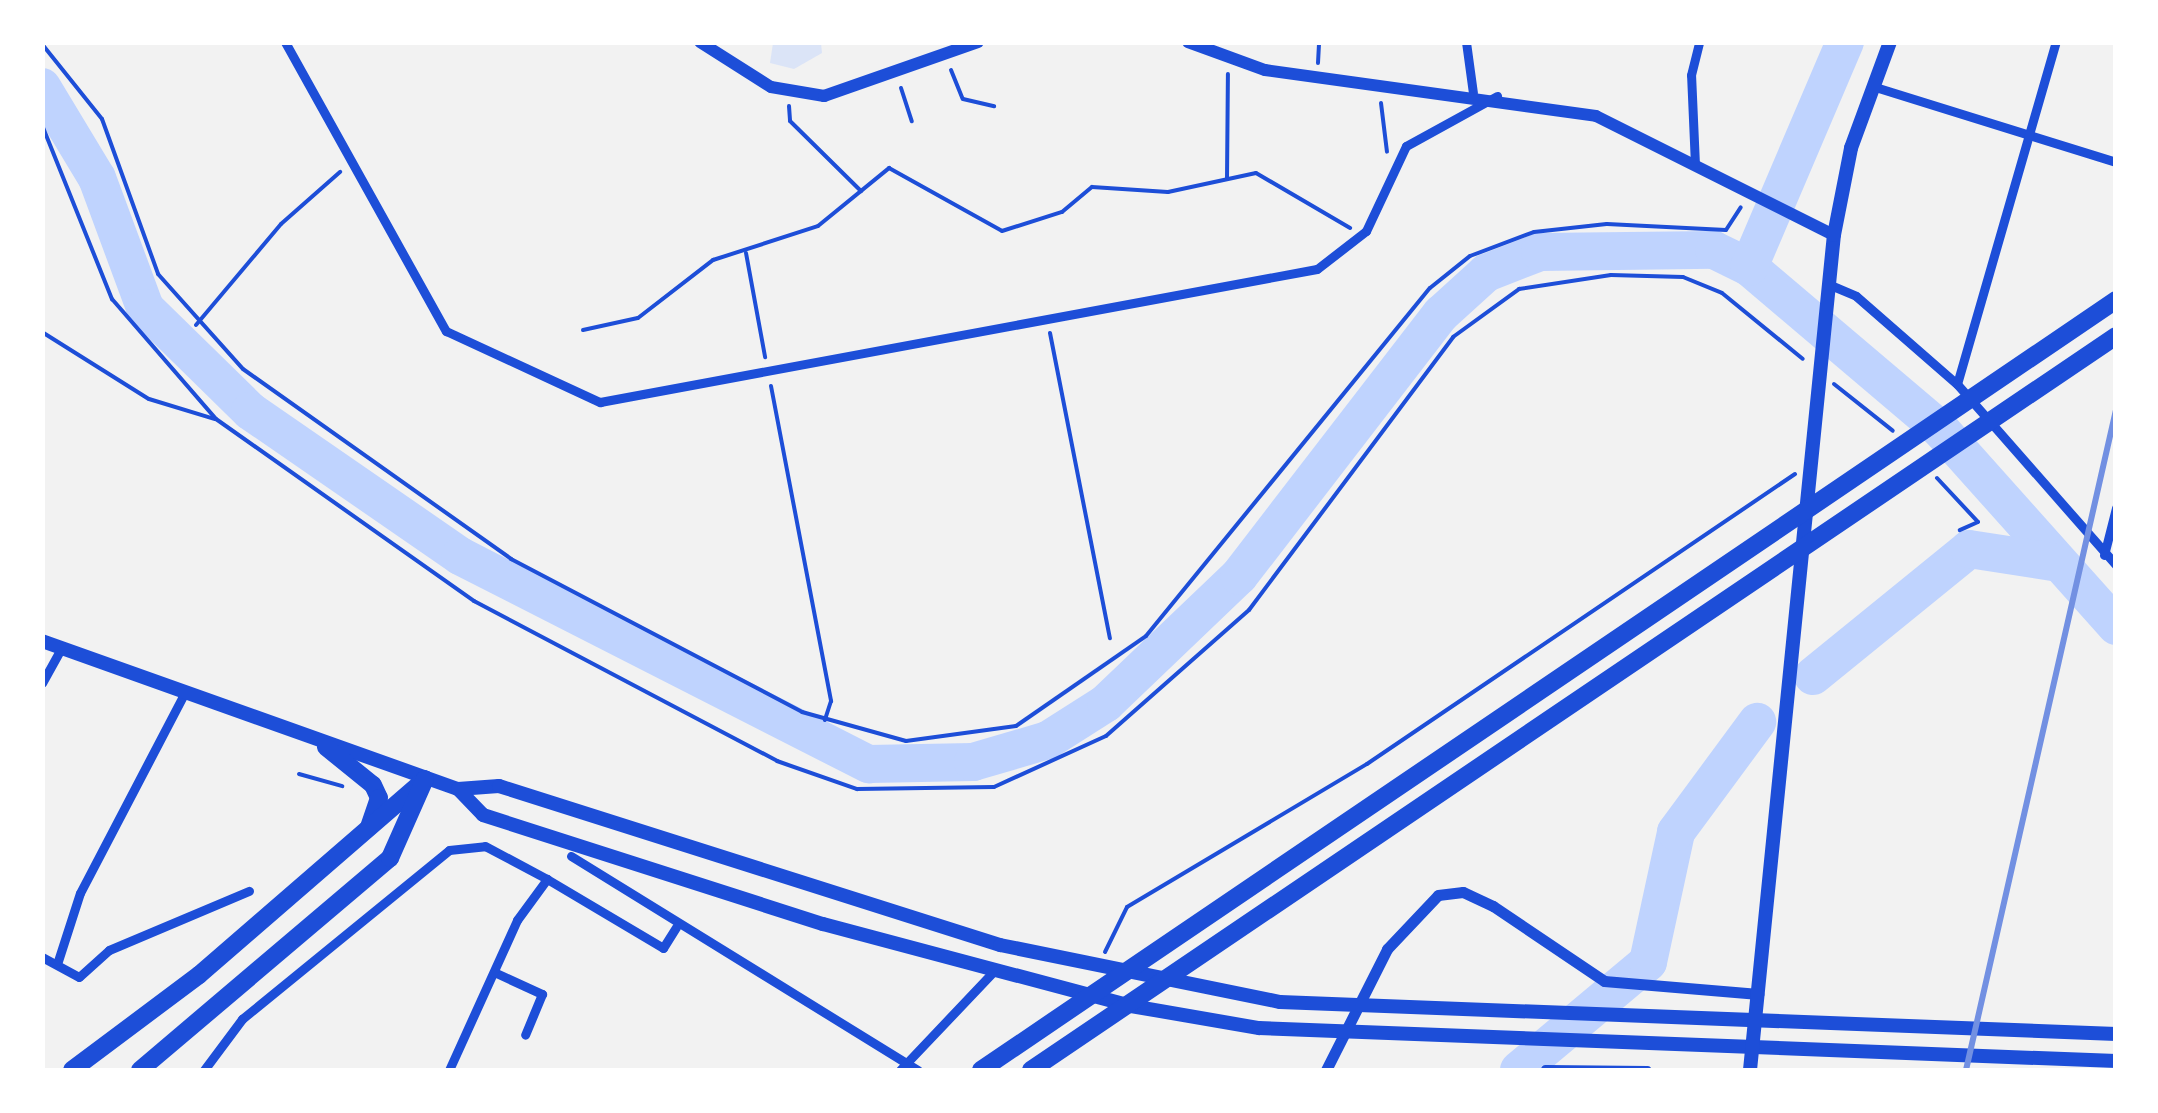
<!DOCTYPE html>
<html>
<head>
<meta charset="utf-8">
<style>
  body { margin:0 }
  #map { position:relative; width:2158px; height:1113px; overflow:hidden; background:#f2f2f2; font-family:"DM Sans",sans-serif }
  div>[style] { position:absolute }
  .green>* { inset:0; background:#dbe4f7 }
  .river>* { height:38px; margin:-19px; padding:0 19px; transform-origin:19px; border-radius:19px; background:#bfd3fe }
  .path>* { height:4px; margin:-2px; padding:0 2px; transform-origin:2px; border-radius:2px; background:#1d4ed8 }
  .minor>* { height:9px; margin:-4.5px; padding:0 4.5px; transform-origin:4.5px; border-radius:4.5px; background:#1d4ed8 }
  .tertiary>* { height:11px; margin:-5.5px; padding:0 5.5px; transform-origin:5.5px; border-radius:5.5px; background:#1d4ed8 }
  .secondary>* { height:12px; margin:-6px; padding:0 6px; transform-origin:6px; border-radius:6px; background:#1d4ed8 }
  .primary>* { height:14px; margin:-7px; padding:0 7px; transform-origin:7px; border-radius:7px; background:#1d4ed8 }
  .motorway>* { height:18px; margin:-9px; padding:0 9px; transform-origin:9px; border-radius:9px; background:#1d4ed8 }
  .rail>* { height:6px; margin:-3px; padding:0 3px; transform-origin:3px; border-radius:3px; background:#7290e2 }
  span { translate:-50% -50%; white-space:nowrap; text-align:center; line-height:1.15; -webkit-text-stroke:8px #fff; paint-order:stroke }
  .frame { position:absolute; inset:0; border:45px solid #fff; pointer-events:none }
</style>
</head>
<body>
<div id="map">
  <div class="green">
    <div style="clip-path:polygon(773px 43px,821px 43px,822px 53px,794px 69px,770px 63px)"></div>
  </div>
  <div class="river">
    <div style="left:42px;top:87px;width:106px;rotate:58.9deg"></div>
    <div style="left:97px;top:178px;width:139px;rotate:69.7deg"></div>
    <div style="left:145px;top:308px;width:147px;rotate:44.4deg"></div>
    <div style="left:250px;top:411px;width:255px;rotate:34.6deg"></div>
    <div style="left:460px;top:556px;width:459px;rotate:27deg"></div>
    <div style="left:869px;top:764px;width:104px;rotate:-1.1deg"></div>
    <div style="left:973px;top:762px;width:78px;rotate:-16.3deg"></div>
    <div style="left:1048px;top:740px;width:69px;rotate:-32.5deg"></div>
    <div style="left:1106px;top:703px;width:184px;rotate:-43.7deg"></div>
    <div style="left:1239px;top:576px;width:331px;rotate:-52.4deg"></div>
    <div style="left:1441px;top:314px;width:61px;rotate:-42.3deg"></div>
    <div style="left:1486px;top:273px;width:58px;rotate:-21.3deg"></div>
    <div style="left:1540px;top:252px;width:174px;rotate:-0.7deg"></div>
    <div style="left:1714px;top:250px;width:39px;rotate:26deg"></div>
    <div style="left:1749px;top:267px;width:252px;rotate:40.3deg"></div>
    <div style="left:1941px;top:430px;width:263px;rotate:48.2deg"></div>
    <div style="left:1749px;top:267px;width:245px;rotate:-66.9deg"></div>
    <div style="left:1813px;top:676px;width:201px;rotate:-39.1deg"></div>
    <div style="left:1969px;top:549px;width:91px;rotate:8.8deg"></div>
    <div style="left:1519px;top:1070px;width:168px;rotate:-39.9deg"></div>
    <div style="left:1648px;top:962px;width:133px;rotate:-77.8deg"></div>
    <div style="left:1676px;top:832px;width:137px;rotate:-53.6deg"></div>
  </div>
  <div class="path">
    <div style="left:42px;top:44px;width:96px;rotate:51.3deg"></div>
    <div style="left:102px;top:119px;width:165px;rotate:70.1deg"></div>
    <div style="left:158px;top:274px;width:127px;rotate:48.2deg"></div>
    <div style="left:243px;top:369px;width:329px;rotate:35.3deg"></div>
    <div style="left:511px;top:559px;width:329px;rotate:27.7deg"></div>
    <div style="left:802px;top:712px;width:108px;rotate:15.6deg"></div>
    <div style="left:906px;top:741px;width:111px;rotate:-7.8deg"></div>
    <div style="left:1016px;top:726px;width:158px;rotate:-34.7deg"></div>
    <div style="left:1146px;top:636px;width:449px;rotate:-50.8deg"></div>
    <div style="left:1430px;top:288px;width:51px;rotate:-38.7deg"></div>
    <div style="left:1470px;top:256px;width:68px;rotate:-20.6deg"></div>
    <div style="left:1534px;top:232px;width:73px;rotate:-6.3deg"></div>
    <div style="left:1607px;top:224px;width:119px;rotate:2.9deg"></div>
    <div style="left:1726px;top:230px;width:27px;rotate:-57deg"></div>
    <div style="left:1318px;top:63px;width:21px;rotate:-87deg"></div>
    <div style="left:951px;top:70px;width:31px;rotate:68deg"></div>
    <div style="left:963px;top:99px;width:32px;rotate:13deg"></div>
    <div style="left:901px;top:88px;width:35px;rotate:72deg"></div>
    <div style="left:1381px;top:103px;width:49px;rotate:83deg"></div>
    <div style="left:789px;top:106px;width:15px;rotate:86deg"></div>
    <div style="left:790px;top:121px;width:100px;rotate:44.6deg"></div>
    <div style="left:42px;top:125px;width:188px;rotate:68.1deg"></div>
    <div style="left:112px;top:299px;width:159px;rotate:49.1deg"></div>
    <div style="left:216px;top:419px;width:316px;rotate:35.2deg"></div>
    <div style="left:474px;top:601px;width:343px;rotate:27.8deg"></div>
    <div style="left:777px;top:761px;width:85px;rotate:19.3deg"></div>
    <div style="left:857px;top:789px;width:137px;rotate:-0.8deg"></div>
    <div style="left:994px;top:787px;width:123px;rotate:-24.5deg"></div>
    <div style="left:1106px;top:736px;width:191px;rotate:-41.4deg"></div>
    <div style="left:1249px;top:610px;width:341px;rotate:-53.2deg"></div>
    <div style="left:1453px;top:337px;width:82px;rotate:-36deg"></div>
    <div style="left:1519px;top:289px;width:93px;rotate:-8.7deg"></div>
    <div style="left:1611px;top:275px;width:72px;rotate:1.6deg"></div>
    <div style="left:1683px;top:277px;width:42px;rotate:22.3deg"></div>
    <div style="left:1722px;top:293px;width:104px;rotate:39.2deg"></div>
    <div style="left:1227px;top:179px;width:105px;rotate:-89.5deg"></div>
    <div style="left:746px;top:253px;width:106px;rotate:79.6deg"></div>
    <div style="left:196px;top:325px;width:132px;rotate:-49.9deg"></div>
    <div style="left:281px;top:224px;width:79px;rotate:-41.4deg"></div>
    <div style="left:583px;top:330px;width:56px;rotate:-12.3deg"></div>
    <div style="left:638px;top:318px;width:95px;rotate:-37.7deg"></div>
    <div style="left:713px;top:260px;width:110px;rotate:-17.9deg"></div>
    <div style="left:818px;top:226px;width:92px;rotate:-39.2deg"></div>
    <div style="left:889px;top:168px;width:129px;rotate:29.1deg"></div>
    <div style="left:1002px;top:231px;width:63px;rotate:-17.6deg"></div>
    <div style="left:1062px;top:212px;width:39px;rotate:-40deg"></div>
    <div style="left:1092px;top:187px;width:76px;rotate:3.8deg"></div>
    <div style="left:1168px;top:192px;width:90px;rotate:-12.2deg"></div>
    <div style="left:1256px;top:173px;width:109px;rotate:30.3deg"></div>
    <div style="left:42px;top:332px;width:126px;rotate:32.1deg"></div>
    <div style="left:149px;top:399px;width:69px;rotate:16.9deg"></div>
    <div style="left:1050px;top:333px;width:311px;rotate:78.9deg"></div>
    <div style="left:1834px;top:384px;width:75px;rotate:38.5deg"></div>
    <div style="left:771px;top:386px;width:321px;rotate:79.2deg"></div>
    <div style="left:831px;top:701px;width:20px;rotate:108deg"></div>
    <div style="left:1937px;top:478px;width:60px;rotate:47deg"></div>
    <div style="left:1978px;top:522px;width:20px;rotate:156deg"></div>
    <div style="left:299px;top:774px;width:45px;rotate:15.6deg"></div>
    <div style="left:1105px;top:952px;width:50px;rotate:-63.9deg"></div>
    <div style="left:1127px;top:907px;width:279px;rotate:-30.8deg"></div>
    <div style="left:1367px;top:764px;width:517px;rotate:-34.12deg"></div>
  </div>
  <div class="minor">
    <div style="left:285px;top:42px;width:331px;rotate:60.9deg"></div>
    <div style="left:446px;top:331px;width:170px;rotate:24.8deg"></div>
    <div style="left:600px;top:402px;width:729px;rotate:-10.51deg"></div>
    <div style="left:1317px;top:269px;width:62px;rotate:-37.8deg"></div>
    <div style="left:1366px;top:231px;width:94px;rotate:-64.8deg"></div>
    <div style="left:1406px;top:146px;width:104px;rotate:-28.8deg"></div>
    <div style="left:1466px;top:42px;width:51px;rotate:82.2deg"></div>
    <div style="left:1872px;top:86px;width:256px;rotate:17.3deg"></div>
    <div style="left:1695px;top:165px;width:90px;rotate:-92.5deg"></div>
    <div style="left:1691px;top:75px;width:34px;rotate:-76deg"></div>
    <div style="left:1828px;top:284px;width:30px;rotate:23deg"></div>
    <div style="left:1856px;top:296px;width:134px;rotate:41.1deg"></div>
    <div style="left:1957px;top:384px;width:241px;rotate:48.7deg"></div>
    <div style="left:1957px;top:384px;width:356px;rotate:-73.9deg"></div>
    <div style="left:2104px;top:555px;width:49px;rotate:-75.7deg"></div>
    <div style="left:42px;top:683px;width:38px;rotate:-61deg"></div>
    <div style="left:571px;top:856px;width:408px;rotate:31.7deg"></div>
    <div style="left:42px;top:957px;width:42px;rotate:28.4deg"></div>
    <div style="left:79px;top:977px;width:40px;rotate:-42deg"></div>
    <div style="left:109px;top:950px;width:152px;rotate:-22.9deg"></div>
    <div style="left:58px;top:961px;width:71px;rotate:-72.1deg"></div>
    <div style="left:80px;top:893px;width:222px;rotate:-62.4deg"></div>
    <div style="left:494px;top:972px;width:53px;rotate:24.6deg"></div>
    <div style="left:542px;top:994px;width:44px;rotate:112.5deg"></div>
    <div style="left:1545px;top:1069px;width:102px;rotate:0.6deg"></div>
    <div style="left:204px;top:1070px;width:64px;rotate:-53.3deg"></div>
    <div style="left:242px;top:1019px;width:267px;rotate:-39.2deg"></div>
    <div style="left:449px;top:850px;width:36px;rotate:-6deg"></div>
    <div style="left:485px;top:846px;width:70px;rotate:28deg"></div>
    <div style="left:449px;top:1070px;width:165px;rotate:-65.6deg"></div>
    <div style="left:517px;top:920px;width:51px;rotate:-53.8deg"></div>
    <div style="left:547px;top:879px;width:135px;rotate:30.7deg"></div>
    <div style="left:663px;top:948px;width:25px;rotate:-58deg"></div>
    <div style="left:900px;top:1070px;width:138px;rotate:-46.5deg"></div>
  </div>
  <div class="tertiary">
    <div style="left:1326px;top:1070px;width:136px;rotate:-63.2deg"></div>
    <div style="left:1387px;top:949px;width:74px;rotate:-46.6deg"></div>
    <div style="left:1438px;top:895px;width:25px;rotate:-7deg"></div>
    <div style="left:1463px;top:892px;width:33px;rotate:25deg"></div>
    <div style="left:1493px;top:906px;width:134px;rotate:34deg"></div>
    <div style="left:1604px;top:981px;width:155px;rotate:4.8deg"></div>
  </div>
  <div class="secondary">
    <div style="left:700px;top:42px;width:84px;rotate:32.4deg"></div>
    <div style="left:771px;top:87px;width:54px;rotate:9.6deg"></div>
    <div style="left:824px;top:96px;width:163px;rotate:-19.3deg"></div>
    <div style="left:1188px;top:42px;width:82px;rotate:20deg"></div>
    <div style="left:1265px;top:70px;width:334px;rotate:7.9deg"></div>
    <div style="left:1596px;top:116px;width:266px;rotate:26.6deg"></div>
  </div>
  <div class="primary">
    <div style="left:42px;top:641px;width:442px;rotate:19.6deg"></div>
    <div style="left:458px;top:789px;width:41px;rotate:-4.2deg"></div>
    <div style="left:499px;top:786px;width:526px;rotate:17.61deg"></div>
    <div style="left:1000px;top:945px;width:286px;rotate:11.5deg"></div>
    <div style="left:1280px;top:1002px;width:837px;rotate:2.19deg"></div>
    <div style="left:458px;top:789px;width:36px;rotate:46deg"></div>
    <div style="left:483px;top:815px;width:357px;rotate:17.8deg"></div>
    <div style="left:823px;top:924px;width:319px;rotate:14.9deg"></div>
    <div style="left:1131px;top:1006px;width:130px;rotate:9.8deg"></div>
    <div style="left:1259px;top:1028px;width:858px;rotate:2.21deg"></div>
    <div style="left:1750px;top:1070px;width:839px;rotate:-84.26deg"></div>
    <div style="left:1834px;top:235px;width:89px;rotate:-78.9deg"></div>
    <div style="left:1851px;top:148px;width:113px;rotate:-69.8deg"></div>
  </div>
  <div class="motorway">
    <div style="left:326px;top:747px;width:60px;rotate:39deg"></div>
    <div style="left:373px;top:785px;width:14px;rotate:65deg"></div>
    <div style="left:379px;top:798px;width:31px;rotate:109deg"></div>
    <div style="left:72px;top:1070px;width:159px;rotate:-36.8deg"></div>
    <div style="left:199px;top:975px;width:299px;rotate:-40.9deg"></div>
    <div style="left:140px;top:1070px;width:328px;rotate:-40.3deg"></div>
    <div style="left:390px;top:858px;width:86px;rotate:-66.1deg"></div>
    <div style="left:981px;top:1070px;width:1372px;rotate:-34.15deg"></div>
    <div style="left:1031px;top:1070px;width:1310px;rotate:-34.08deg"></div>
  </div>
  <div class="rail">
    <div style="left:1966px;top:1070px;width:677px;rotate:-77.2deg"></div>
  </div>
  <div class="frame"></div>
</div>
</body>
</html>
